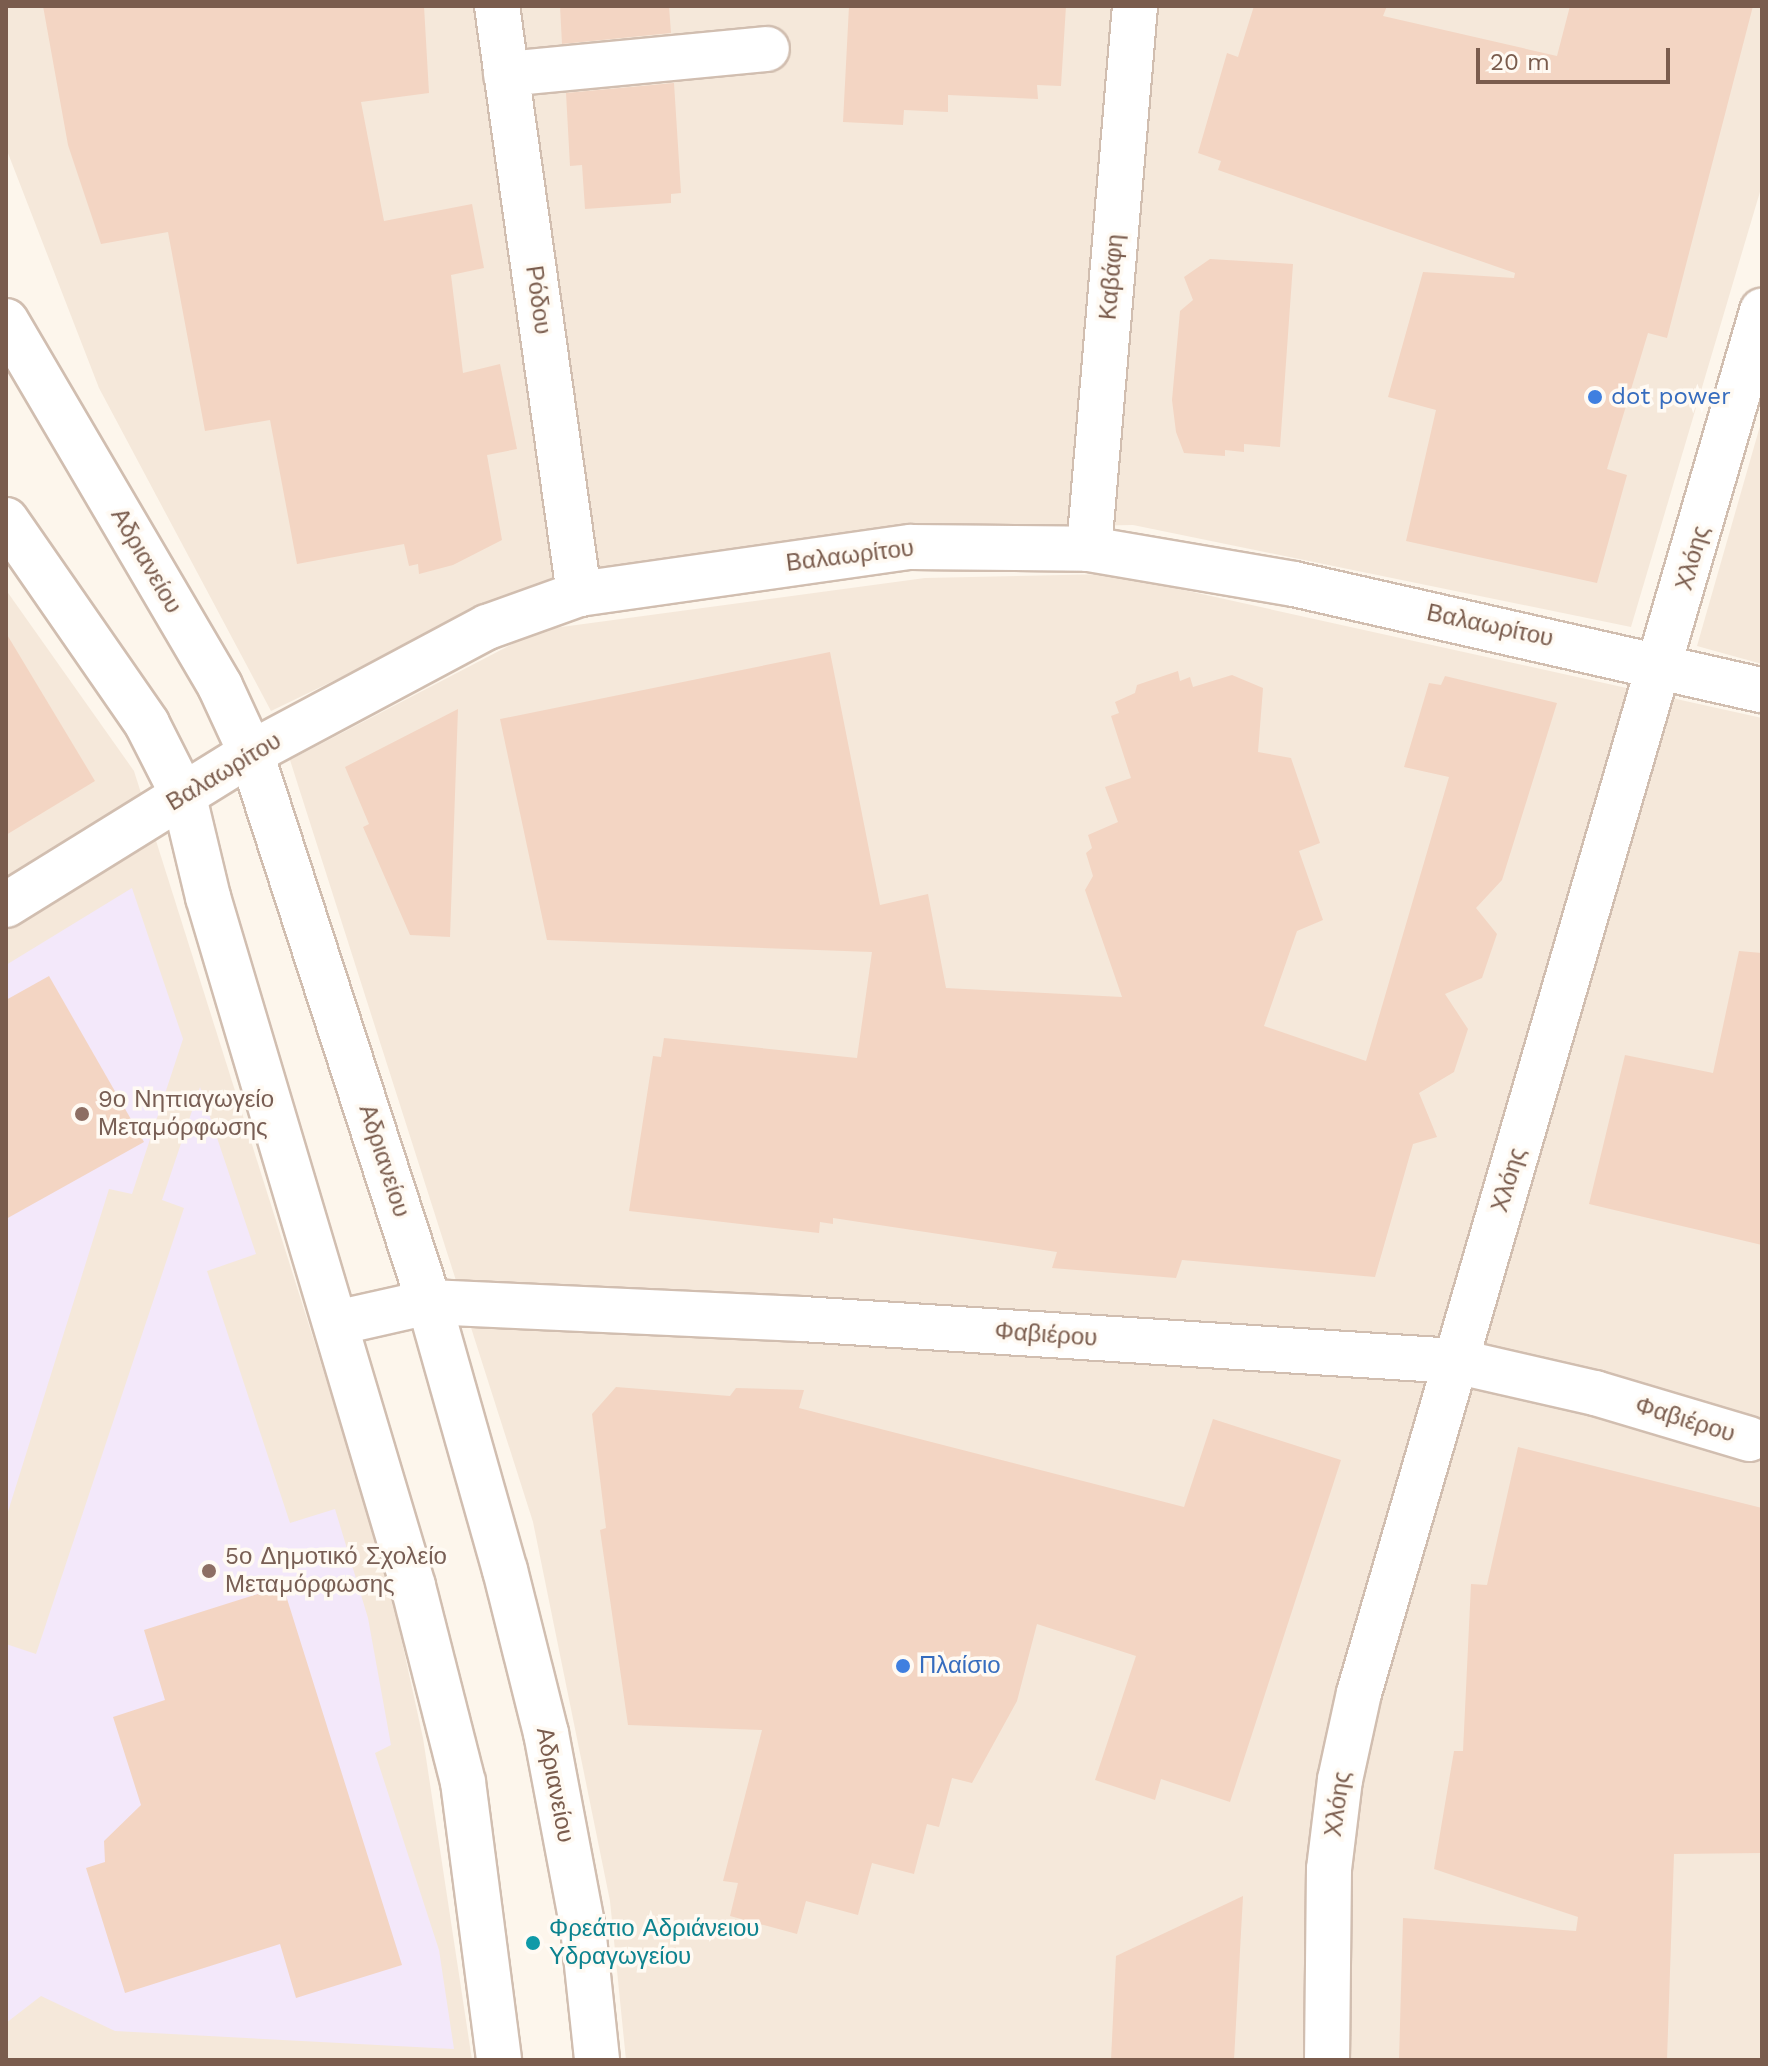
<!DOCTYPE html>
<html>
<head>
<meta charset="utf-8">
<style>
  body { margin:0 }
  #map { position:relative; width:1768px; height:2066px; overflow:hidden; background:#fdf6ec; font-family:"Work Sans",sans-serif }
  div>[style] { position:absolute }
  .residential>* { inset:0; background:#f5e8da }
  .education>* { inset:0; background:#f3e8fa }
  .building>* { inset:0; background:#f3d5c3 }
  .roads { filter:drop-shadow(2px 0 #d1beb0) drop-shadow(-2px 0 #d1beb0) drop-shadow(0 2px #d1beb0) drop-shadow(0 -2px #d1beb0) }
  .minor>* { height:44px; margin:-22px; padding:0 22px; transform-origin:22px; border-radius:22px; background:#fff }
  .dots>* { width:22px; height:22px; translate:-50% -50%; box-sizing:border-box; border:4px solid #fffaf3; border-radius:50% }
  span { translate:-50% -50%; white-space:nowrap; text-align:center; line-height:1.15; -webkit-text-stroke:7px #fffaf3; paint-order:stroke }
  .street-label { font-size:24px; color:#7a5c4d }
  .shop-label { font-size:24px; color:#366cbe }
  .left { translate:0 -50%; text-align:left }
  .education-label { font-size:24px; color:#785e54 }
  .culture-label { font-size:24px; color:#0d838f }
  .frame { position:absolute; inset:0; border:8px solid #7a5c4d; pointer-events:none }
  .scale { position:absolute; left:1476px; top:48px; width:194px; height:36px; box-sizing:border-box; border:4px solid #7a5c4d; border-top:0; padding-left:10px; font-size:24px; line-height:28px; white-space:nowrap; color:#7a5c4d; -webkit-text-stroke:6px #fffaf3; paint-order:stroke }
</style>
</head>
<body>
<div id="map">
  <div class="residential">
    <div style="clip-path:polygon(6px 6px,1762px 6px,1762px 185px,1631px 627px,1133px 525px,906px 529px,612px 567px,499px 601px,271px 711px,99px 388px,6px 148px)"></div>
    <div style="clip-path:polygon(1762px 419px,1762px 664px,1697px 646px)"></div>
    <div style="clip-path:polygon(1111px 574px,1762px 718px,1762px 2060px,626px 2060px,610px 1901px,533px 1522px,290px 760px,539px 630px,925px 578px)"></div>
    <div style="clip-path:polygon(6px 590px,134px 771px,386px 1569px,423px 1738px,472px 2060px,6px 2060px)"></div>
  </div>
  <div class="education">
    <div style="clip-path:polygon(132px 888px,183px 1039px,132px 1194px,109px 1189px,6px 1518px,6px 965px)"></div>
    <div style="clip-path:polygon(200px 1087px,256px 1254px,207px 1271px,290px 1523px,335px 1509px,368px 1618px,391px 1745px,375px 1753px,439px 1950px,454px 2049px,115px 2031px,41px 1996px,6px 2023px,6px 1644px,36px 1654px,184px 1208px,162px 1200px)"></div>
  </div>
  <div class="building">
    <div style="clip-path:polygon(43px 6px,424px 6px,429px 93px,361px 102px,384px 221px,472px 204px,484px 268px,451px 275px,463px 373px,500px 364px,517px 449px,487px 455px,502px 540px,453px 565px,419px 574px,418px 564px,409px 566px,404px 544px,297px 564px,270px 420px,205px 431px,168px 232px,101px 244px,68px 145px)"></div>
    <div style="clip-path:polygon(560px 6px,669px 6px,671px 33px,562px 44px)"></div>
    <div style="clip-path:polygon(849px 6px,1066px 6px,1061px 86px,1037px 85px,1038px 99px,948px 95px,948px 112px,904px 110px,903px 125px,843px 122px)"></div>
    <div style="clip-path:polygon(1254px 6px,1387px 6px,1383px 16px,1557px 56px,1570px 6px,1753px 6px,1667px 338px,1648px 333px,1607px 469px,1627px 475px,1597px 583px,1406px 541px,1436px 410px,1388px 397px,1423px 272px,1514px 278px,1515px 273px,1218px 170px,1221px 161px,1198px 153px,1227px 53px,1238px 57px)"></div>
    <div style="clip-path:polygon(674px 83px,681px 193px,671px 194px,671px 203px,585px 209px,582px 165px,570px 166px,566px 93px)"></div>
    <div style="clip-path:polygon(1210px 259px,1293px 264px,1280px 447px,1244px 444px,1244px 452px,1225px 450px,1225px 456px,1184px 453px,1176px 432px,1172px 400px,1180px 311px,1193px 300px,1184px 277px)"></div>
    <div style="clip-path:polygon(6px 633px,95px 781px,6px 835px)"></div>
    <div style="clip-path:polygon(830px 652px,880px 905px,928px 894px,946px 988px,1122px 997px,1085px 890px,1093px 876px,1086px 853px,1092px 848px,1088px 835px,1118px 822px,1105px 787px,1131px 778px,1111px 716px,1119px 713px,1115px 702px,1135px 693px,1137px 685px,1178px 671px,1180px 681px,1190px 677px,1193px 687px,1232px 675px,1263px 688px,1258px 752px,1291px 758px,1320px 843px,1299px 851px,1323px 920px,1297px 931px,1264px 1026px,1366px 1061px,1449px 777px,1404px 767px,1429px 683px,1441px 685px,1445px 676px,1557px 703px,1502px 880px,1476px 908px,1497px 934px,1482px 978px,1445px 994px,1468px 1029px,1454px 1072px,1419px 1093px,1437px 1137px,1413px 1144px,1375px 1277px,1182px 1260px,1176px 1278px,1052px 1268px,1057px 1252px,833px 1218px,833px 1224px,820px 1222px,819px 1233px,629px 1211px,653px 1056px,661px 1057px,664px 1038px,857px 1058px,872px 952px,547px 940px,500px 719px)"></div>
    <div style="clip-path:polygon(458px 709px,450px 937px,410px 935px,363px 827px,369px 824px,345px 767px)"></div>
    <div style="clip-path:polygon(1739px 951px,1762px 953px,1762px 1245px,1589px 1204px,1625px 1055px,1713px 1073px)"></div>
    <div style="clip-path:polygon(49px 976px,144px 1142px,6px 1219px,6px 1000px)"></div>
    <div style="clip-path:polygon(616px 1387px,730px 1396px,736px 1388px,804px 1390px,799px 1408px,1184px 1507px,1213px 1419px,1341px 1460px,1230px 1802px,1161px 1779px,1155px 1800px,1095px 1780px,1136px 1656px,1037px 1624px,1017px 1701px,972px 1783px,952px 1778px,939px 1827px,927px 1824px,914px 1874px,872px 1863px,858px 1915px,806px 1901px,797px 1934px,730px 1916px,738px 1883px,723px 1881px,762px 1730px,628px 1725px,600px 1530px,606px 1528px,592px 1414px)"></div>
    <div style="clip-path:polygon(1518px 1447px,1762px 1508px,1762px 1853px,1674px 1854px,1667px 2060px,1399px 2060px,1403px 1918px,1576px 1931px,1578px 1917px,1434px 1869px,1454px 1751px,1463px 1751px,1471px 1584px,1487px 1585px)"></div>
    <div style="clip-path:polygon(283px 1586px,402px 1965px,296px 1998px,280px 1944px,125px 1993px,86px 1868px,105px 1862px,104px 1841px,141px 1805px,113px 1717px,165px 1700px,144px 1630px)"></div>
    <div style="clip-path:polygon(1243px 1896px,1234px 2060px,1111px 2060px,1116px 1956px)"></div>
  </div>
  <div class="roads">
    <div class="minor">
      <div style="left:497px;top:6px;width:594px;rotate:82.06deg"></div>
      <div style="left:506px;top:74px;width:262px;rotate:-5.5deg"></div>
      <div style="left:6px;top:321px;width:423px;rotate:59.6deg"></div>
      <div style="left:220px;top:686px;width:74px;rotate:65.2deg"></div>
      <div style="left:251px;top:753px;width:577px;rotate:72.04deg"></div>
      <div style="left:429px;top:1302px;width:279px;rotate:74.2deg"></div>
      <div style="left:505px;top:1570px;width:168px;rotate:75.9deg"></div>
      <div style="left:546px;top:1733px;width:198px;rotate:79.3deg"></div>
      <div style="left:583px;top:1928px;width:133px;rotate:83.9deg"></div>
      <div style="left:6px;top:520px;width:248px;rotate:55.3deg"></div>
      <div style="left:147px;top:724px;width:82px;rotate:63.1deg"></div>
      <div style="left:184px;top:797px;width:103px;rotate:76.5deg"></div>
      <div style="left:208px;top:897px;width:719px;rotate:73.43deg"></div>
      <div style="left:413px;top:1586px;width:202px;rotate:75.7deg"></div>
      <div style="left:463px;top:1782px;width:280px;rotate:82.6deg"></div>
      <div style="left:1089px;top:549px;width:545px;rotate:-85.16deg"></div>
      <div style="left:6px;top:905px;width:288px;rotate:-31.8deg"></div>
      <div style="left:251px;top:753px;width:268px;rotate:-28.1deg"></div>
      <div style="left:487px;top:627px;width:98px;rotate:-19.7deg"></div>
      <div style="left:579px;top:594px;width:335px;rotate:-8.1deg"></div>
      <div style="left:911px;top:547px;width:178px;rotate:0.6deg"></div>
      <div style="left:1089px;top:549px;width:208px;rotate:9.7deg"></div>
      <div style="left:1294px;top:584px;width:480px;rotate:12.8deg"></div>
      <div style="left:336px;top:1323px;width:95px;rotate:-12.7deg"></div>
      <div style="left:429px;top:1302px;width:373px;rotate:2.6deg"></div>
      <div style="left:802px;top:1319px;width:654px;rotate:3.68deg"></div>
      <div style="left:1455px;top:1361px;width:144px;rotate:12.9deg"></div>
      <div style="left:1595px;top:1393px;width:161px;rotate:16.6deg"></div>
      <div style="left:1327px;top:2060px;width:191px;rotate:-89.4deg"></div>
      <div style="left:1329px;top:1869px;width:90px;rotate:-83deg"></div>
      <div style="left:1340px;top:1780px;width:89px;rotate:-77.7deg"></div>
      <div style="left:1359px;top:1693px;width:1440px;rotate:-73.74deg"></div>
    </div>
  </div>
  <div class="dots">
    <div style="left:1595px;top:397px;background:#3f7fe0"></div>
    <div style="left:82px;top:1114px;background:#8d6e63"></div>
    <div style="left:209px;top:1571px;background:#8d6e63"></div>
    <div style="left:903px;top:1666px;background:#3f7fe0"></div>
    <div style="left:533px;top:1943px;background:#0f9aa8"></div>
  </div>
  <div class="street-label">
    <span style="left:1112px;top:277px;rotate:-85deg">Καβάφη</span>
    <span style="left:538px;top:300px;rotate:82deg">Ρόδου</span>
    <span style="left:850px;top:556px;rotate:-7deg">Βαλαωρίτου</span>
    <span style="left:1693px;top:558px;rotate:-74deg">Χλόης</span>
    <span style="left:146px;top:561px;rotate:60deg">Αδριανείου</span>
    <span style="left:1490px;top:626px;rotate:12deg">Βαλαωρίτου</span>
    <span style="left:224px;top:772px;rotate:-31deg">Βαλαωρίτου</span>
    <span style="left:384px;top:1161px;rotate:72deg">Αδριανείου</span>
    <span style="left:1509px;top:1180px;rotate:-73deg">Χλόης</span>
    <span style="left:1046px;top:1335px;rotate:4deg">Φαβιέρου</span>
    <span style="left:1685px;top:1420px;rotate:17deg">Φαβιέρου</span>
    <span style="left:555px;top:1785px;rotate:79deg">Αδριανείου</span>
    <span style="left:1338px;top:1804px;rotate:-82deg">Χλόης</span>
  </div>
  <div class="shop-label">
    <span class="left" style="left:1611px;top:397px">dot power</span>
    <span class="left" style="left:919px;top:1666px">Πλαίσιο</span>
  </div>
  <div class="education-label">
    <span class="left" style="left:98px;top:1114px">9ο Νηπιαγωγείο<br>Μεταμόρφωσης</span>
    <span class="left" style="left:225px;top:1571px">5ο Δημοτικό Σχολείο<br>Μεταμόρφωσης</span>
  </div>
  <div class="culture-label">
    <span class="left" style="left:549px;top:1943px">Φρεάτιο Αδριάνειου<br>Υδραγωγείου</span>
  </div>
  <div class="frame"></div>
  <div class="scale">20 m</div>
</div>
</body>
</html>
